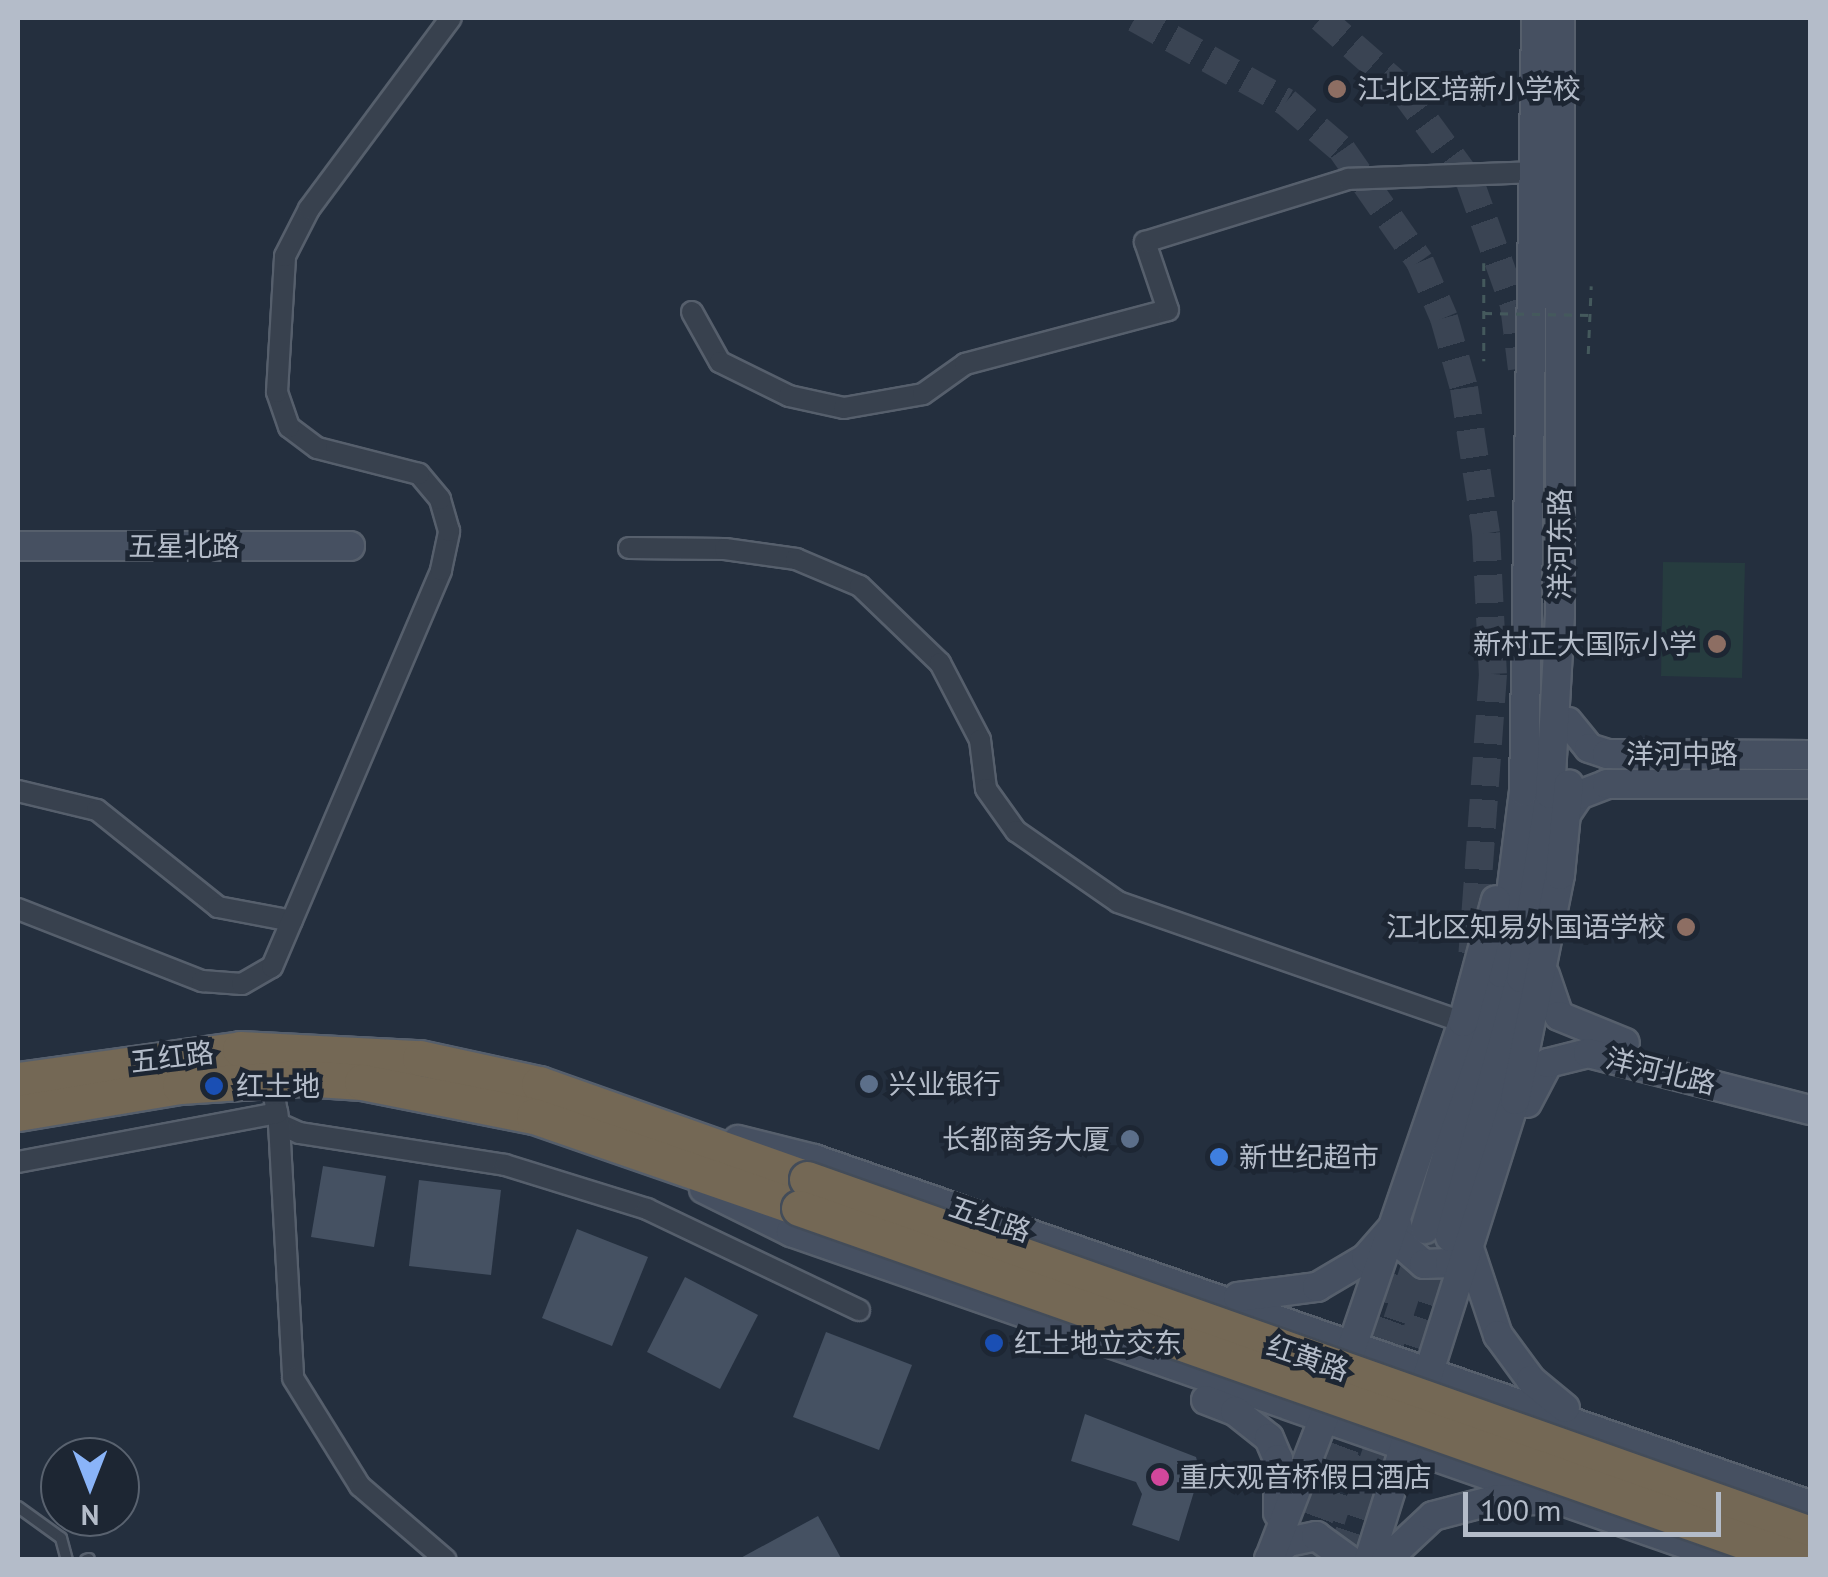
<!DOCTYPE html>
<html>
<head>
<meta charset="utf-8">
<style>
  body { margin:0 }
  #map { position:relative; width:1828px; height:1577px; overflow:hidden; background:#242f3e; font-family:"PT Sans","Noto Sans SC",sans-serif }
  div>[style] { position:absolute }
  .green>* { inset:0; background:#263c3f }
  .building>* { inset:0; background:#455162 }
  .secondary-tunnel>* { height:28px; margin-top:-14px; transform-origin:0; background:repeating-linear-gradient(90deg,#3a4453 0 28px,transparent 0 42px) }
  .primary-tunnel>* { height:30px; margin-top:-15px; transform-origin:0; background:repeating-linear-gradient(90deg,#3a4453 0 30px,transparent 0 45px) }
  .path>* { height:2.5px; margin-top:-1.25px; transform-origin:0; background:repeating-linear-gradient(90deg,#44595c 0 8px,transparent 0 16px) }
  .roads { filter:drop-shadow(2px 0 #565f6c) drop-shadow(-2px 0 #565f6c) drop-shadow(0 2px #565f6c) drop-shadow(0 -2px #565f6c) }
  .lane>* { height:10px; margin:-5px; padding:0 5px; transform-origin:5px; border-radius:5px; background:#38414e }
  .street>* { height:20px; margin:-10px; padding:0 10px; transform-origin:10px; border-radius:10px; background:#38414e }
  .secondary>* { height:28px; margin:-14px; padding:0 14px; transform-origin:14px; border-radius:14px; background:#465061 }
  .highway>* { height:35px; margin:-17.5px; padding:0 17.5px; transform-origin:17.5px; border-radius:17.5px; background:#746855 }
  .path-bridge>* { height:2.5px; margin-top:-1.25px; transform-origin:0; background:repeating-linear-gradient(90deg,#44595c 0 8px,transparent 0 16px) }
  .bridges { filter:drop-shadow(2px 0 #434c59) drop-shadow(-2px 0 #434c59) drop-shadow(0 2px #434c59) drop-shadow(0 -2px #434c59) }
  .highway-bridge>* { height:35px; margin:-17.5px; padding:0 17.5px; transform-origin:17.5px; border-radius:17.5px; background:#746855 }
  .dots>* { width:28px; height:28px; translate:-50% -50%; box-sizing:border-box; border:5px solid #1d2633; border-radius:50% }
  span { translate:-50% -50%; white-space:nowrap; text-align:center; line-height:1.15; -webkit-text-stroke:9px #1d2633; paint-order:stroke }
  .poi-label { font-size:28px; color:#b4bcc9 }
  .left { translate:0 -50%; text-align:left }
  .right { translate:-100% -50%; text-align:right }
  .street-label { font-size:28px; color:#b4bcc9 }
  .frame { position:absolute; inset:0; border:20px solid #b4bcc9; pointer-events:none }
  .north { position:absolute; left:40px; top:1437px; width:100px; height:100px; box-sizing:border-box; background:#1d2633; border:2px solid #59626f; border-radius:50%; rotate:180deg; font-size:28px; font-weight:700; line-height:40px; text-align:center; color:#b4bcc9 }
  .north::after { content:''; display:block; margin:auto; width:35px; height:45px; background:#8ab4f8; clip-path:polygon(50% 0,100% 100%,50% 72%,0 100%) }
  .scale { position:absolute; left:1463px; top:1492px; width:258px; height:45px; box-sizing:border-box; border:5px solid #b4bcc9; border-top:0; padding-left:12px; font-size:30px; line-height:35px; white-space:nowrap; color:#b4bcc9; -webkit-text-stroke:8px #1d2633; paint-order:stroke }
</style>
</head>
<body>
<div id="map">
  <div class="green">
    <div style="clip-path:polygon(1663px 562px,1745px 563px,1742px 678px,1661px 676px)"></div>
  </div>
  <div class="building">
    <div style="clip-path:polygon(323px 1166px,386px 1176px,374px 1247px,311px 1237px)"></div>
    <div style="clip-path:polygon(419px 1180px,501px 1190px,491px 1275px,409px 1266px)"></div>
    <div style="clip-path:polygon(577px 1229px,648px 1257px,612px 1346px,542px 1318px)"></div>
    <div style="clip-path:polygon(685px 1277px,758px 1315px,720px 1389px,647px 1352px)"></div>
    <div style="clip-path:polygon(826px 1332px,912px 1365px,879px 1450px,793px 1417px)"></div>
    <div style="clip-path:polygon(1085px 1414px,1196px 1457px,1200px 1472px,1179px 1541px,1132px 1525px,1142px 1494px,1136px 1482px,1071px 1461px)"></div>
    <div style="clip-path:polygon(818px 1516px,842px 1560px,737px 1560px)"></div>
  </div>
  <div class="secondary-tunnel">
    <div style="left:1135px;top:18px;width:173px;rotate:29.1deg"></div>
    <div style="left:1286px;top:102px;width:74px;rotate:40.6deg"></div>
    <div style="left:1342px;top:150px;width:136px;rotate:55.1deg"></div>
    <div style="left:1420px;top:262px;width:61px;rotate:66.8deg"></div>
    <div style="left:1444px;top:318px;width:73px;rotate:74.1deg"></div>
    <div style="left:1464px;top:388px;width:147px;rotate:81.4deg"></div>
    <div style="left:1486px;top:533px;width:141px;rotate:87.2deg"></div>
    <div style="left:1493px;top:674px;width:284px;rotate:94.2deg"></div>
    <div style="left:1321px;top:18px;width:108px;rotate:41.2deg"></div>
    <div style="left:1402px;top:89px;width:115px;rotate:53.8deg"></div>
    <div style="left:1470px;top:182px;width:131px;rotate:70.3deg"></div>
    <div style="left:1514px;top:305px;width:64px;rotate:82.9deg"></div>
    <div style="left:1536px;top:777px;width:104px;rotate:-85.6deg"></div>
    <div style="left:1544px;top:673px;width:162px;rotate:-91.8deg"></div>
    <div style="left:1318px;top:1560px;width:372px;rotate:-71.7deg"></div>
  </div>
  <div class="primary-tunnel">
    <div style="left:1303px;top:1560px;width:351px;rotate:-69.8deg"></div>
    <div style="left:1341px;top:1560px;width:338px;rotate:-71.4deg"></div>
  </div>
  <div class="path">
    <div style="left:1484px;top:263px;width:98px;rotate:90deg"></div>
    <div style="left:1588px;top:354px;width:68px;rotate:-87.5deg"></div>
  </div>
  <div class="roads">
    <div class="lane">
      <div style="left:18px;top:1507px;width:53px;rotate:35.8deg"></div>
      <div style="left:61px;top:1538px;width:23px;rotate:75deg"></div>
      <div style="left:86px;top:1560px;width:3px;rotate:-18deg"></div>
    </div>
    <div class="street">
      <div style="left:692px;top:312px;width:57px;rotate:60.8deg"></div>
      <div style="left:720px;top:362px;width:77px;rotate:26.2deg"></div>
      <div style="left:789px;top:396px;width:56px;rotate:12.3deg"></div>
      <div style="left:844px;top:408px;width:80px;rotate:-10deg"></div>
      <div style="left:923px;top:394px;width:52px;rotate:-35.5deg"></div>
      <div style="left:965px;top:364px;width:210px;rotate:-14.9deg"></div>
      <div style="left:1168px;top:310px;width:72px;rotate:-108.7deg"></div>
      <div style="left:1145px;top:242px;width:213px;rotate:-17.2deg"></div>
      <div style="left:1348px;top:179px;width:187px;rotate:-2.1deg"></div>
      <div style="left:629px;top:548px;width:96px;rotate:0.6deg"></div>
      <div style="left:725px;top:549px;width:72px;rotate:8deg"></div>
      <div style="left:796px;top:559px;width:69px;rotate:22.9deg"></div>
      <div style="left:860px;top:586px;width:111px;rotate:43.9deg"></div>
      <div style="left:940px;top:663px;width:87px;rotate:62.5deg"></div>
      <div style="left:980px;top:740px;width:49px;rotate:83deg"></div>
      <div style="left:986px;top:789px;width:52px;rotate:54.5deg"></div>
      <div style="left:1016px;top:831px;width:124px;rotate:34.8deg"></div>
      <div style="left:1118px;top:902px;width:365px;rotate:19.2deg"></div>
      <div style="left:18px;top:791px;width:81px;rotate:13.5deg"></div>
      <div style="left:97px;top:810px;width:155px;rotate:38.7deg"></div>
      <div style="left:218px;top:907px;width:75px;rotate:10.7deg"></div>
      <div style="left:18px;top:909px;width:198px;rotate:21.4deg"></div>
      <div style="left:202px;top:981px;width:40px;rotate:4.3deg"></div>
      <div style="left:242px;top:984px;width:34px;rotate:-30deg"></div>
      <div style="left:272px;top:967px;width:431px;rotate:-66.9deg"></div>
      <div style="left:441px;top:570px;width:40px;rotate:-78deg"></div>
      <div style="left:449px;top:531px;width:33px;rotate:-106deg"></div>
      <div style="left:440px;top:499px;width:33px;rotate:-130deg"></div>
      <div style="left:419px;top:474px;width:105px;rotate:-165.7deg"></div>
      <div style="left:317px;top:448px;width:35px;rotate:-143deg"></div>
      <div style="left:289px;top:427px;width:37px;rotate:-109deg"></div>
      <div style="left:277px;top:392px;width:136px;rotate:-86.6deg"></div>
      <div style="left:285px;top:256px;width:53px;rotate:-62.9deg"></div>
      <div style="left:309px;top:209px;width:238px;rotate:-53.4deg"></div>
      <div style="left:271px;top:1079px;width:46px;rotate:79.9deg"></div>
      <div style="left:279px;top:1124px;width:22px;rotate:24deg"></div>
      <div style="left:299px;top:1133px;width:208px;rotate:8.8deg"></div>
      <div style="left:505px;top:1165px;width:149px;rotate:17.2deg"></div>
      <div style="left:647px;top:1209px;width:235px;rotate:25.5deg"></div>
      <div style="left:279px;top:1124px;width:254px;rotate:86.8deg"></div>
      <div style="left:293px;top:1378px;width:127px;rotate:58.2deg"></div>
      <div style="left:360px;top:1486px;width:113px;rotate:40.7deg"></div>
      <div style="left:18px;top:1162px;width:264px;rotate:-10.7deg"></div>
    </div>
    <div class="secondary">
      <div style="left:18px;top:546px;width:332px"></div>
      <div style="left:1568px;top:722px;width:33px;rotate:51deg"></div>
      <div style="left:1589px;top:748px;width:19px;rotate:18deg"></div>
      <div style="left:1607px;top:754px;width:203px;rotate:0.3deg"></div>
      <div style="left:1567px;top:813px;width:22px;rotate:-56deg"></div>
      <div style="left:1579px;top:795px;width:30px;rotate:-21deg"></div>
      <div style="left:1607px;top:784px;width:203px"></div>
      <div style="left:1545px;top:975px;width:43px;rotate:71.1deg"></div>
      <div style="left:1559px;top:1016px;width:71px;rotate:22.2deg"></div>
      <div style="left:1527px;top:1103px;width:45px;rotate:-62.3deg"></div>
      <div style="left:1548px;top:1063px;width:41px;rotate:-14deg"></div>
      <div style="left:1588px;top:1053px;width:229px;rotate:14.4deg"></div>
      <div style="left:738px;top:1140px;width:78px;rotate:14deg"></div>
      <div style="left:814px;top:1159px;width:1054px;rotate:19.16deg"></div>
      <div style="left:704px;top:1189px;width:97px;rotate:26.3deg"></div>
      <div style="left:791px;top:1232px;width:997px;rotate:19.22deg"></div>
      <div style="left:1397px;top:1224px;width:22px;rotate:77deg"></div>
      <div style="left:1402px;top:1245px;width:29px;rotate:41deg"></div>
      <div style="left:1424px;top:1264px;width:26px;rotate:-2deg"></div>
      <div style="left:1450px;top:1263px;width:24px;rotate:-38deg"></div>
      <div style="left:1469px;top:1248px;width:92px;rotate:71.6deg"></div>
      <div style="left:1498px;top:1335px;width:56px;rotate:53.7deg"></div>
      <div style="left:1531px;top:1380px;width:44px;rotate:39.5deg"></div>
      <div style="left:1425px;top:1229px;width:267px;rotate:-73.5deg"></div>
      <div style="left:1501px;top:973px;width:182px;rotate:-82.8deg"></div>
      <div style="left:1524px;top:792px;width:774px;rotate:-89.11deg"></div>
      <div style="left:1450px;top:1237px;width:269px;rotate:-74.7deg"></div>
      <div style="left:1521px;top:978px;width:186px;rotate:-81deg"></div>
      <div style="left:1550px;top:794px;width:179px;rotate:-86.8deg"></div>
      <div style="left:1560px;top:615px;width:597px;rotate:-90deg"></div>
      <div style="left:1238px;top:1297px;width:80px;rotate:-7.2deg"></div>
      <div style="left:1317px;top:1287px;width:57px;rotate:-30.6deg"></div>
      <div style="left:1366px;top:1258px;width:35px;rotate:-49deg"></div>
      <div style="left:1348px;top:1358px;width:355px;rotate:-71.1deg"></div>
      <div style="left:1463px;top:1022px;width:126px;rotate:-74.9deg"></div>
      <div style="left:1424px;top:1387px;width:301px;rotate:-72.4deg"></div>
      <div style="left:1515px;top:1100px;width:229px;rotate:-78.7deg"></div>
      <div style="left:1560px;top:875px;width:91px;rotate:-84.4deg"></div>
      <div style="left:1206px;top:1400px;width:31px;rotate:21deg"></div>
      <div style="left:1235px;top:1411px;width:43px;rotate:38.5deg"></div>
      <div style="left:1269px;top:1438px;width:23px;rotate:67deg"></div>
      <div style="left:1278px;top:1459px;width:54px;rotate:90deg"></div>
      <div style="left:1269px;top:1559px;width:25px;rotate:-42deg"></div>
      <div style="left:1288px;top:1542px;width:29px;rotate:-12deg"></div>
      <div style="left:1316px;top:1536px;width:41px;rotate:36deg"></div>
      <div style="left:1269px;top:1560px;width:164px;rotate:-68.9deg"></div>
      <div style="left:1369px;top:1560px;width:134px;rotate:-72.6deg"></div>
      <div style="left:1386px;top:1560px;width:64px;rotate:-43.1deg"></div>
      <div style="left:1433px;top:1516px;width:67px;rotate:-14.7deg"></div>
      <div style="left:1498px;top:1499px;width:36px;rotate:2deg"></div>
    </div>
    <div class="highway">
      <div style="left:18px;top:1080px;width:224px;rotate:-7.9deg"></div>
      <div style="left:240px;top:1049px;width:180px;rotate:2.9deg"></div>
      <div style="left:420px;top:1058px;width:122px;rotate:12.3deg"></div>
      <div style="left:539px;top:1084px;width:284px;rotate:19.5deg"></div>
      <div style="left:18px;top:1113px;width:164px;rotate:-9.5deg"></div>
      <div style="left:180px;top:1086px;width:121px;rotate:-3.8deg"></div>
      <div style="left:301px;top:1078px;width:61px;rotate:3.8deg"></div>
      <div style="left:362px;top:1082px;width:175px;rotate:11.2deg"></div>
      <div style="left:534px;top:1116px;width:281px;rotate:19.1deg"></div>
    </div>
  </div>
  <div class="path-bridge">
    <div style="left:1484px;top:313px;width:106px;rotate:1.1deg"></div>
  </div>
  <div class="bridges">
    <div class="highway-bridge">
      <div style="left:807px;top:1179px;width:1064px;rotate:19.49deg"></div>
      <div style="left:799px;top:1208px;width:1059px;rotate:19.41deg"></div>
    </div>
  </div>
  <div class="dots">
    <div style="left:1337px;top:89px;background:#8d6e63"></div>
    <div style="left:1717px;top:644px;background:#8d6e63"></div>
    <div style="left:1686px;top:927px;background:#8d6e63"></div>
    <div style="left:869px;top:1084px;background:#5c6f8a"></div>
    <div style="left:214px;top:1086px;background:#1a4fb4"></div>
    <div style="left:1130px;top:1139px;background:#5c6f8a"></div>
    <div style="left:1219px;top:1157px;background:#3f7fe0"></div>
    <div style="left:994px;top:1343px;background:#1a4fb4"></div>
    <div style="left:1160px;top:1477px;background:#d1479c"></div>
  </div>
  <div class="poi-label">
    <span class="left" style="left:1357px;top:89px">江北区培新小学校</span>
    <span class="right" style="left:1697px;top:644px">新村正大国际小学</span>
    <span class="right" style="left:1666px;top:927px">江北区知易外国语学校</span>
    <span class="left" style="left:889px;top:1084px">兴业银行</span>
    <span class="left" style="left:236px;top:1086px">红土地</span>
    <span class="right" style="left:1110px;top:1139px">长都商务大厦</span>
    <span class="left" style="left:1239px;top:1157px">新世纪超市</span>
    <span class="left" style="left:1014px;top:1343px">红土地立交东</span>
    <span class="left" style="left:1180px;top:1477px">重庆观音桥假日酒店</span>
  </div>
  <div class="street-label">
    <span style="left:1560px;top:544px;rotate:-90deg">洋河东路</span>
    <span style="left:184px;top:546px">五星北路</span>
    <span style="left:1682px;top:754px">洋河中路</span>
    <span style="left:172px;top:1057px;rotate:-7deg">五红路</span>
    <span style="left:1661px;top:1071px;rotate:14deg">洋河北路</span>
    <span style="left:990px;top:1219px;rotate:19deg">五红路</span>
    <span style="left:1308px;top:1358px;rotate:19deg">红黄路</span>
  </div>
  <div class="frame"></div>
  <div class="north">N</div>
  <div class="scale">100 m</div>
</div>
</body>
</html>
